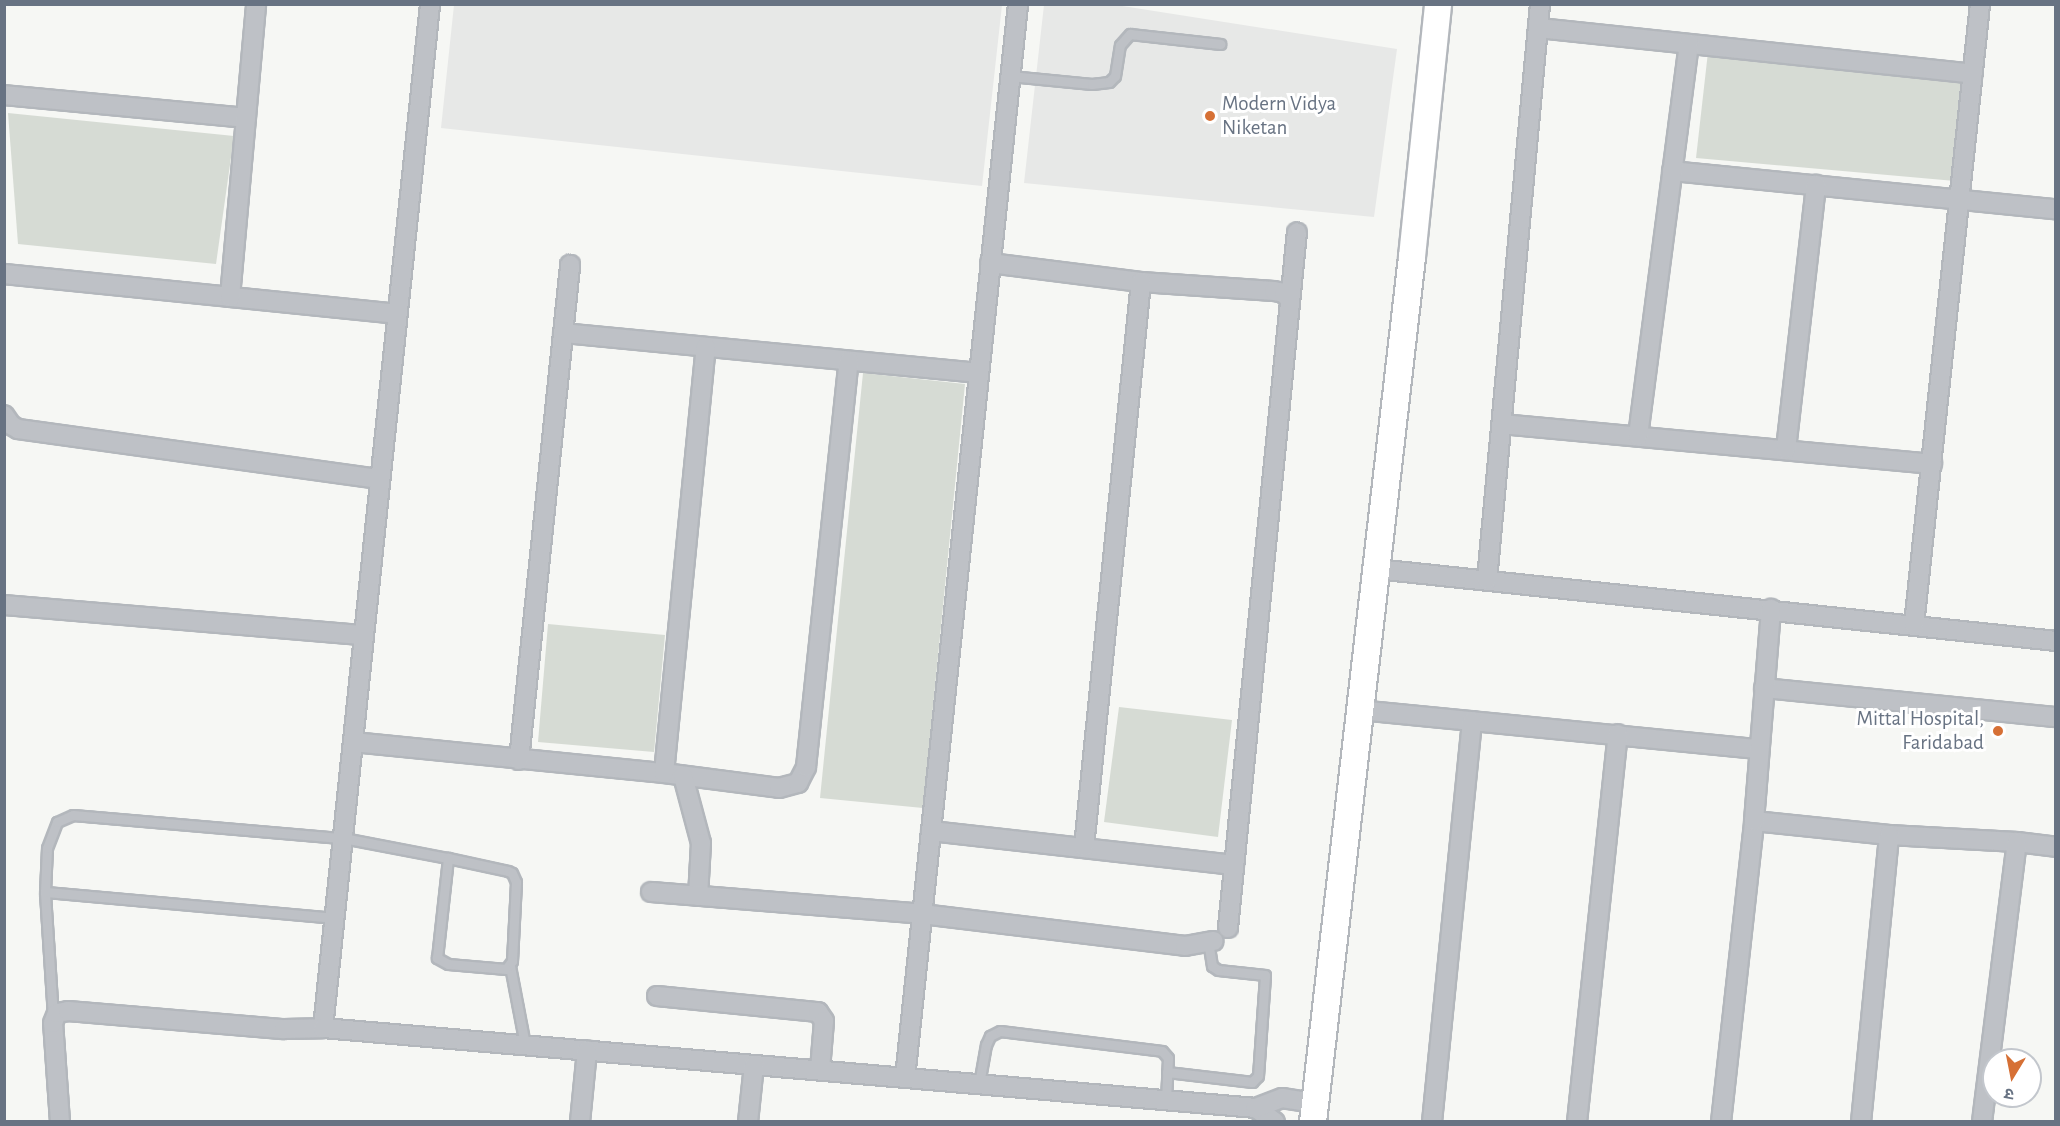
<!DOCTYPE html>
<html>
<head>
<meta charset="utf-8">
<style>
  body { margin:0 }
  #map { position:relative; width:2060px; height:1126px; overflow:hidden; background:#f6f7f4; font-family:"Alegreya Sans","Noto Sans Devanagari",sans-serif }
  div>[style] { position:absolute }
  .built>* { inset:0; background:#e7e8e7 }
  .green>* { inset:0; background:#d6dbd4 }
  .roads { filter:drop-shadow(2px 0 #b3b7bc) drop-shadow(-2px 0 #b3b7bc) drop-shadow(0 2px #b3b7bc) drop-shadow(0 -2px #b3b7bc) }
  .lane>* { height:9px; margin:-4.5px; padding:0 4.5px; transform-origin:4.5px; border-radius:4.5px; background:#bec1c6 }
  .street>* { height:18px; margin:-9px; padding:0 9px; transform-origin:9px; border-radius:9px; background:#bec1c6 }
  .secondary>* { height:26px; margin:-13px; padding:0 13px; transform-origin:13px; border-radius:13px; background:#fff }
  .dots>* { width:16px; height:16px; translate:-50% -50%; box-sizing:border-box; border:3px solid #fff; border-radius:50% }
  span { translate:-50% -50%; white-space:nowrap; text-align:center; line-height:1.15; -webkit-text-stroke:6px #fff; paint-order:stroke }
  .poi-label { font-size:21px; color:#687383 }
  .left { translate:0 -50%; text-align:left }
  .right { translate:-100% -50%; text-align:right }
  .frame { position:absolute; inset:0; border:6px solid #687383; pointer-events:none }
  .north { position:absolute; left:1982px; top:1048px; width:60px; height:60px; box-sizing:border-box; background:#fff; border:2px solid #c3c7cd; border-radius:50%; rotate:190deg; font-size:16px; font-weight:700; line-height:24px; text-align:center; color:#687383 }
  .north::after { content:''; display:block; margin:auto; width:21px; height:27px; background:#d67035; clip-path:polygon(50% 0,100% 100%,50% 72%,0 100%) }
</style>
</head>
<body>
<div id="map">
  <div class="built">
    <div style="clip-path:polygon(454px 5px,1002px 5px,982px 186px,441px 128px)"></div>
    <div style="clip-path:polygon(1044px 5px,1116px 5px,1397px 49px,1374px 217px,1024px 183px)"></div>
  </div>
  <div class="green">
    <div style="clip-path:polygon(1708px 52px,1966px 77px,1955px 181px,1696px 158px)"></div>
    <div style="clip-path:polygon(8px 113px,234px 136px,216px 264px,18px 244px)"></div>
    <div style="clip-path:polygon(863px 373px,965px 384px,923px 808px,820px 798px)"></div>
    <div style="clip-path:polygon(548px 624px,665px 635px,654px 752px,538px 742px)"></div>
    <div style="clip-path:polygon(1119px 707px,1232px 720px,1218px 837px,1104px 822px)"></div>
  </div>
  <div class="roads">
    <div class="lane">
      <div style="left:1010px;top:76px;width:82px;rotate:5.6deg"></div>
      <div style="left:1092px;top:84px;width:17px;rotate:-7deg"></div>
      <div style="left:1109px;top:82px;width:8px;rotate:-45deg"></div>
      <div style="left:1115px;top:76px;width:31px;rotate:-81deg"></div>
      <div style="left:1120px;top:45px;width:15px;rotate:-48deg"></div>
      <div style="left:1130px;top:34px;width:91px;rotate:6.3deg"></div>
      <div style="left:45px;top:892px;width:290px;rotate:5.1deg"></div>
      <div style="left:510px;top:966px;width:80px;rotate:79.2deg"></div>
      <div style="left:53px;top:1017px;width:125px;rotate:-93.7deg"></div>
      <div style="left:45px;top:892px;width:44px;rotate:-87.4deg"></div>
      <div style="left:47px;top:848px;width:28px;rotate:-69deg"></div>
      <div style="left:57px;top:822px;width:17px;rotate:-24deg"></div>
      <div style="left:73px;top:815px;width:271px;rotate:4.9deg"></div>
      <div style="left:343px;top:838px;width:107px;rotate:10.8deg"></div>
      <div style="left:448px;top:858px;width:61px;rotate:12.2deg"></div>
      <div style="left:508px;top:871px;width:4px;rotate:27deg"></div>
      <div style="left:512px;top:873px;width:10px;rotate:66deg"></div>
      <div style="left:516px;top:882px;width:79px;rotate:92.9deg"></div>
      <div style="left:512px;top:961px;width:10px;rotate:127deg"></div>
      <div style="left:506px;top:969px;width:58px;rotate:-175.1deg"></div>
      <div style="left:448px;top:964px;width:13px;rotate:-151deg"></div>
      <div style="left:437px;top:958px;width:101px;rotate:-83.7deg"></div>
      <div style="left:1167px;top:1072px;width:86px;rotate:6.7deg"></div>
      <div style="left:1252px;top:1082px;width:8px;rotate:-45deg"></div>
      <div style="left:1258px;top:1076px;width:101px;rotate:-86deg"></div>
      <div style="left:1265px;top:975px;width:47px;rotate:-173.9deg"></div>
      <div style="left:1218px;top:970px;width:7px;rotate:-146deg"></div>
      <div style="left:1212px;top:966px;width:24px;rotate:-99deg"></div>
      <div style="left:979px;top:1084px;width:40px;rotate:-80deg"></div>
      <div style="left:986px;top:1045px;width:10px;rotate:-66deg"></div>
      <div style="left:990px;top:1036px;width:11px;rotate:-27deg"></div>
      <div style="left:1000px;top:1031px;width:163px;rotate:7deg"></div>
      <div style="left:1162px;top:1051px;width:9px;rotate:49deg"></div>
      <div style="left:1168px;top:1058px;width:42px;rotate:92.7deg"></div>
    </div>
    <div class="street">
      <div style="left:1538px;top:28px;width:437px;rotate:6deg"></div>
      <div style="left:4px;top:95px;width:243px;rotate:5.4deg"></div>
      <div style="left:1672px;top:171px;width:386px;rotate:5.7deg"></div>
      <div style="left:990px;top:263px;width:152px;rotate:7.2deg"></div>
      <div style="left:1141px;top:282px;width:133px;rotate:3.9deg"></div>
      <div style="left:1274px;top:291px;width:10px;rotate:11deg"></div>
      <div style="left:1284px;top:293px;width:9px;rotate:49deg"></div>
      <div style="left:4px;top:274px;width:395px;rotate:5.8deg"></div>
      <div style="left:230px;top:297px;width:294px;rotate:-84.9deg"></div>
      <div style="left:563px;top:333px;width:417px;rotate:5.5deg"></div>
      <div style="left:4px;top:415px;width:12px;rotate:55deg"></div>
      <div style="left:11px;top:425px;width:8px;rotate:30deg"></div>
      <div style="left:18px;top:429px;width:365px;rotate:7.9deg"></div>
      <div style="left:1502px;top:424px;width:432px;rotate:5.3deg"></div>
      <div style="left:1638px;top:436px;width:395px;rotate:-82.6deg"></div>
      <div style="left:1786px;top:449px;width:266px;rotate:-83.5deg"></div>
      <div style="left:1376px;top:569px;width:684px;rotate:6.04deg"></div>
      <div style="left:1487px;top:580px;width:578px;rotate:-84.74deg"></div>
      <div style="left:4px;top:605px;width:361px;rotate:4.8deg"></div>
      <div style="left:1914px;top:625px;width:624px;rotate:-83.93deg"></div>
      <div style="left:1764px;top:688px;width:293px;rotate:5.7deg"></div>
      <div style="left:1359px;top:710px;width:402px;rotate:5.6deg"></div>
      <div style="left:353px;top:742px;width:313px;rotate:5.7deg"></div>
      <div style="left:664px;top:773px;width:116px;rotate:7.4deg"></div>
      <div style="left:779px;top:788px;width:20px;rotate:-15deg"></div>
      <div style="left:798px;top:783px;width:18px;rotate:-63deg"></div>
      <div style="left:806px;top:767px;width:408px;rotate:-84deg"></div>
      <div style="left:519px;top:760px;width:498px;rotate:-84.1deg"></div>
      <div style="left:664px;top:773px;width:428px;rotate:-84.4deg"></div>
      <div style="left:683px;top:776px;width:69px;rotate:75deg"></div>
      <div style="left:701px;top:843px;width:53px;rotate:93.2deg"></div>
      <div style="left:1754px;top:821px;width:136px;rotate:5.9deg"></div>
      <div style="left:1889px;top:835px;width:128px;rotate:3.1deg"></div>
      <div style="left:2017px;top:842px;width:39px;rotate:7deg"></div>
      <div style="left:931px;top:831px;width:305px;rotate:6.4deg"></div>
      <div style="left:1084px;top:847px;width:568px;rotate:-84.24deg"></div>
      <div style="left:651px;top:892px;width:272px;rotate:4.6deg"></div>
      <div style="left:922px;top:914px;width:265px;rotate:6.9deg"></div>
      <div style="left:1185px;top:946px;width:29px;rotate:-10deg"></div>
      <div style="left:1228px;top:928px;width:699px;rotate:-84.34deg"></div>
      <div style="left:657px;top:996px;width:162px;rotate:5.7deg"></div>
      <div style="left:818px;top:1012px;width:11px;rotate:56deg"></div>
      <div style="left:824px;top:1021px;width:49px;rotate:94.7deg"></div>
      <div style="left:323px;top:1028px;width:1030px;rotate:-84.03deg"></div>
      <div style="left:905px;top:1078px;width:1080px;rotate:-83.99deg"></div>
      <div style="left:60px;top:1122px;width:99px;rotate:-94deg"></div>
      <div style="left:53px;top:1023px;width:11px;rotate:-68deg"></div>
      <div style="left:57px;top:1013px;width:11px;rotate:-10deg"></div>
      <div style="left:68px;top:1011px;width:217px;rotate:4.8deg"></div>
      <div style="left:284px;top:1029px;width:39px;rotate:-1deg"></div>
      <div style="left:323px;top:1028px;width:936px;rotate:4.9deg"></div>
      <div style="left:580px;top:1122px;width:72px;rotate:-84.4deg"></div>
      <div style="left:748px;top:1122px;width:57px;rotate:-84deg"></div>
      <div style="left:1275px;top:1122px;width:24px;rotate:-144deg"></div>
      <div style="left:1256px;top:1108px;width:28px;rotate:-21deg"></div>
      <div style="left:1282px;top:1098px;width:33px;rotate:9deg"></div>
      <div style="left:1432px;top:1122px;width:403px;rotate:-84.3deg"></div>
      <div style="left:1577px;top:1122px;width:390px;rotate:-84deg"></div>
      <div style="left:1721px;top:1122px;width:303px;rotate:-83.7deg"></div>
      <div style="left:1754px;top:821px;width:213px;rotate:-85.4deg"></div>
      <div style="left:1861px;top:1122px;width:288px;rotate:-84.4deg"></div>
      <div style="left:1982px;top:1122px;width:282px;rotate:-82.9deg"></div>
    </div>
    <div class="secondary">
      <div style="left:1313px;top:1122px;width:871px;rotate:-83.47deg"></div>
      <div style="left:1412px;top:257px;width:254px;rotate:-84.1deg"></div>
    </div>
  </div>
  <div class="dots">
    <div style="left:1210px;top:116px;background:#d67035"></div>
    <div style="left:1998px;top:731px;background:#d67035"></div>
  </div>
  <div class="poi-label">
    <span class="left" style="left:1222px;top:116px">Modern Vidya<br>Niketan</span>
    <span class="right" style="left:1984px;top:731px">Mittal Hospital,<br>Faridabad</span>
  </div>
  <div class="frame"></div>
  <div class="north">उ</div>
</div>
</body>
</html>
